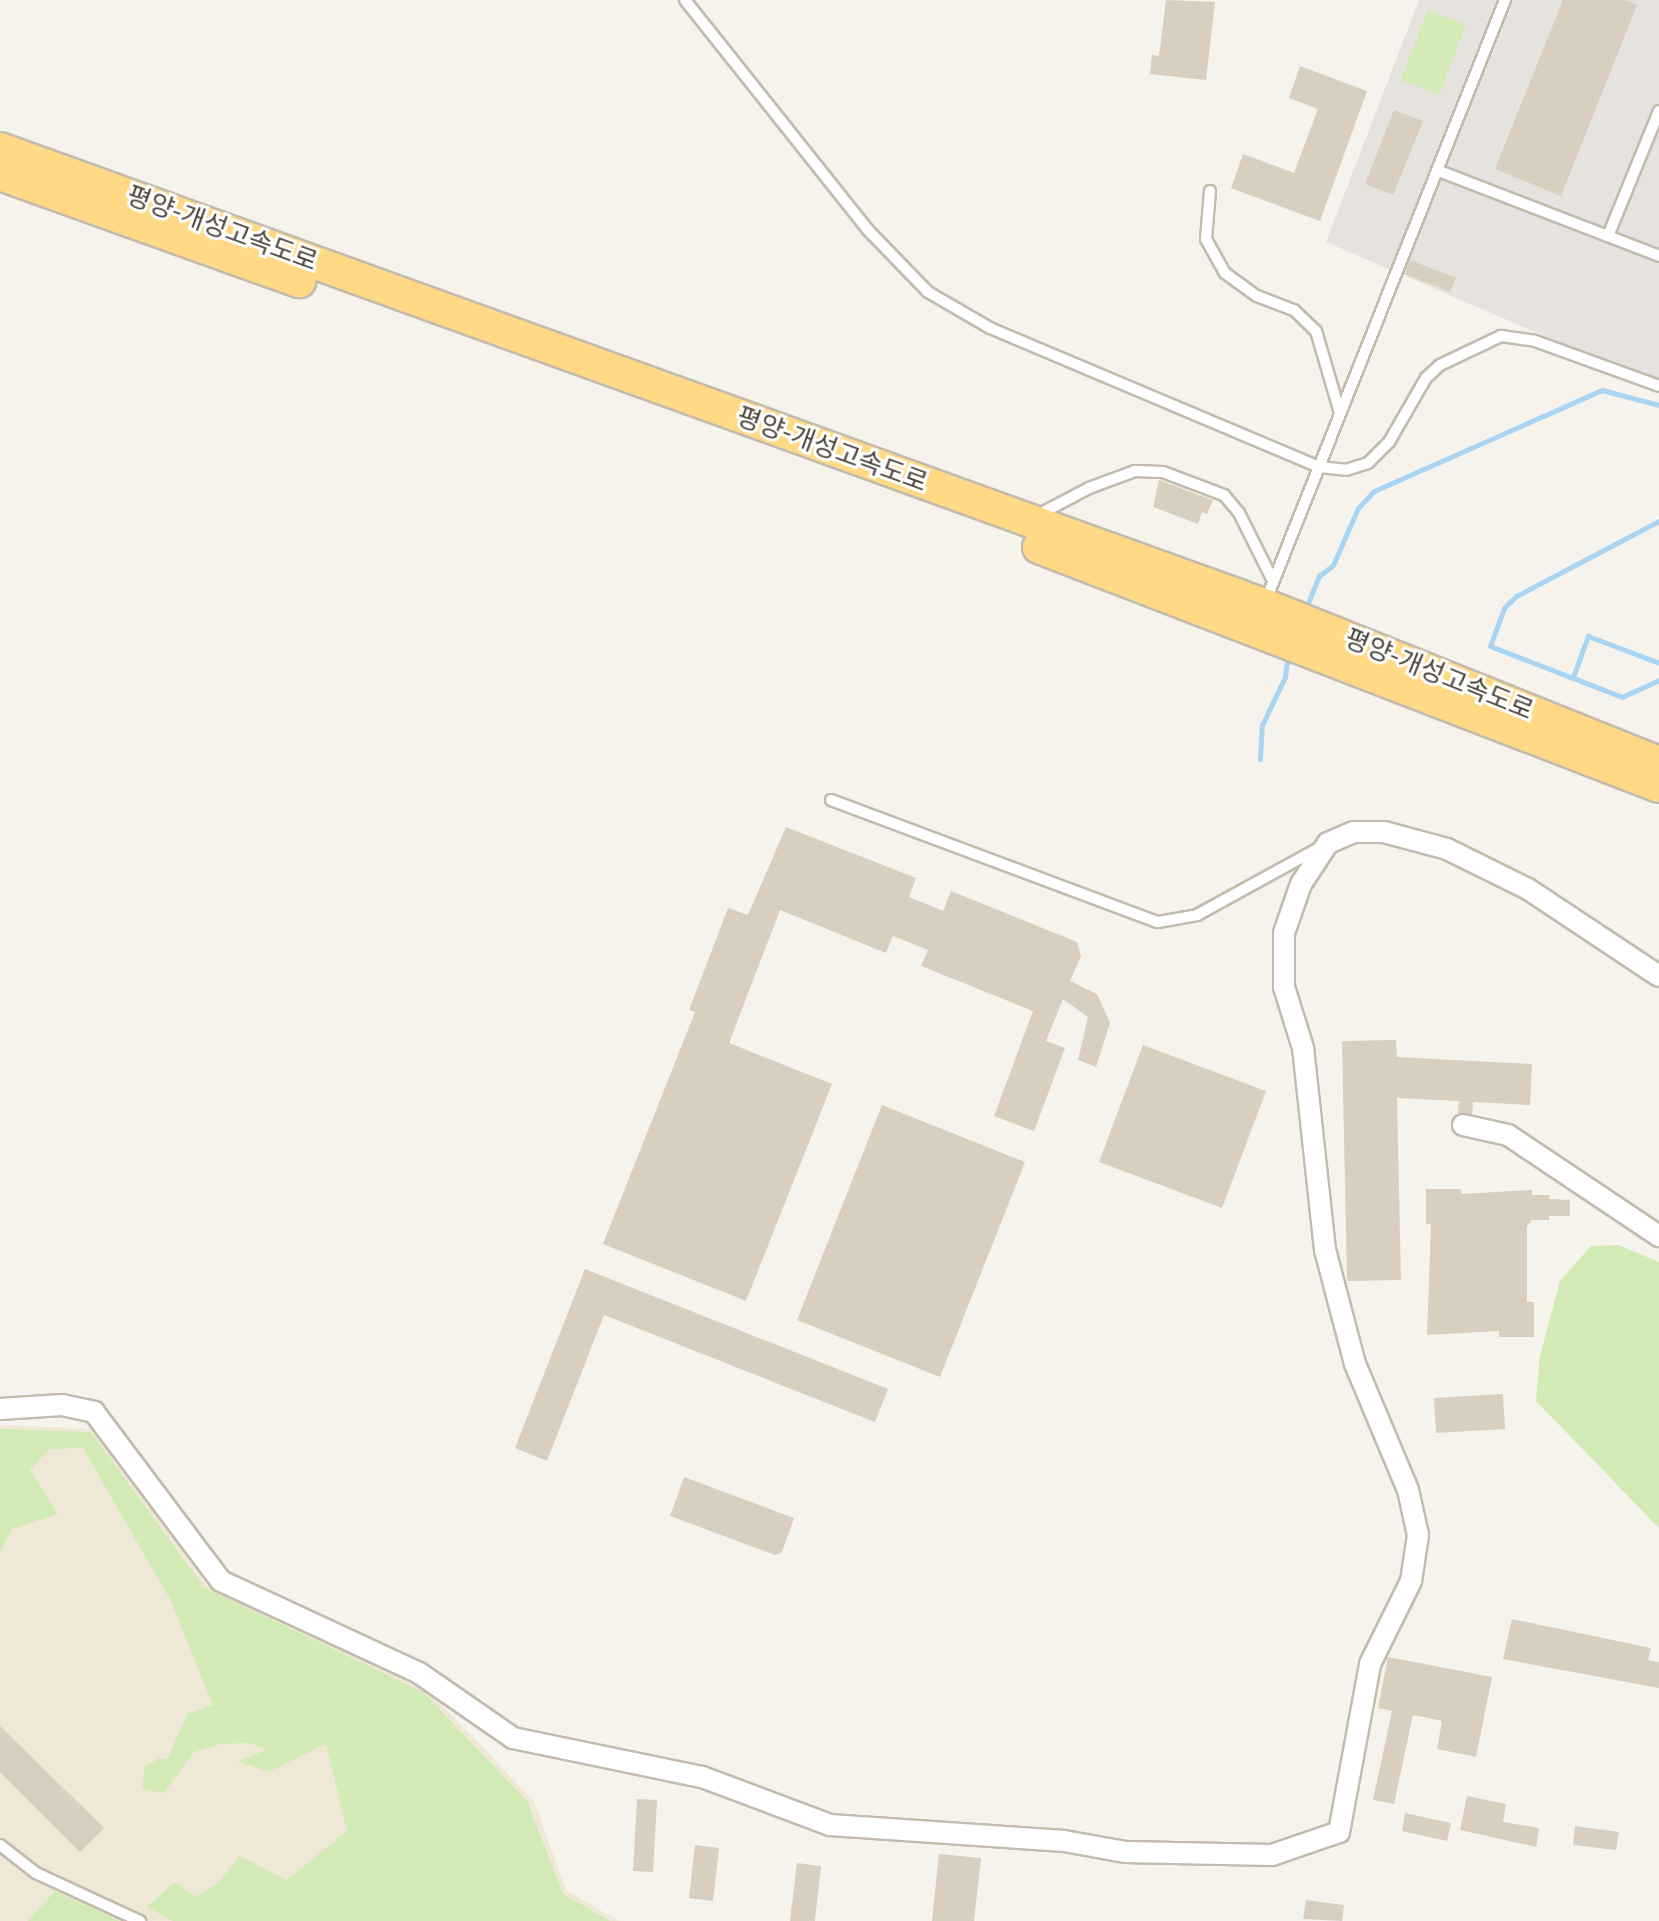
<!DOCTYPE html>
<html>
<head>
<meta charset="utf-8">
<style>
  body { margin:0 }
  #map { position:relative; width:1659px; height:1921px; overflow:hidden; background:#f6f3ec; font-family:Karla,"Noto Sans KR",sans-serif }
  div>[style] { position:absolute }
  .industrial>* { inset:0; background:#e6e2dd }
  .education>* { inset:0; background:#efe8d6 }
  .green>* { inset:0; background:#d2eab5 }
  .stream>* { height:5px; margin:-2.5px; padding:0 2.5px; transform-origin:2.5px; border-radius:2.5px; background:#a9d4f2 }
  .building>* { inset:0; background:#d8cfc1 }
  .roads { filter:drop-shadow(2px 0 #c2bbae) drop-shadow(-2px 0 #c2bbae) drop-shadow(0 2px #c2bbae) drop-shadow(0 -2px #c2bbae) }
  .service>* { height:10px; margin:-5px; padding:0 5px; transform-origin:5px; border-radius:5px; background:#fff }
  .minor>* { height:20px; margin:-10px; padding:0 10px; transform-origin:10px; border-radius:10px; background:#fff }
  .trunk>* { height:32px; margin:-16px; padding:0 16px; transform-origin:16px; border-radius:16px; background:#ffd985 }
  span { translate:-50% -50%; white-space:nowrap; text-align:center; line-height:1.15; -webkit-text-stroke:6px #fff; paint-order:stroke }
  .street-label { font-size:26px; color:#4b4439 }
</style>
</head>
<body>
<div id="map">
  <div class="industrial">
    <div style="clip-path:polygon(1419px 0,1659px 0,1659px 385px,1326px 242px)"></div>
  </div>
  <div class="education">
    <div style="clip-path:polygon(0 1425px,95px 1429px,207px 1586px,427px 1689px,534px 1801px,566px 1890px,619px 1921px,0 1921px)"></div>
  </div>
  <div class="green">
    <div style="clip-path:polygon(1428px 10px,1466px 25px,1439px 95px,1401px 80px)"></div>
    <div style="clip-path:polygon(1618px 1245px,1659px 1262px,1659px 1528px,1536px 1401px,1540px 1356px,1560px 1281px,1591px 1246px)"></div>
    <div style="clip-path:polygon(0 1429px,91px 1432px,204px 1587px,423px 1692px,527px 1801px,563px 1894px,610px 1921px,173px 1921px,147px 1907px,175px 1882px,196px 1897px,218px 1883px,240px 1856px,287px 1880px,347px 1831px,326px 1744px,268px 1772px,237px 1761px,267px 1750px,250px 1743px,220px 1744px,194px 1752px,164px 1793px,142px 1789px,145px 1767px,159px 1758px,167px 1760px,187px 1714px,213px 1705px,171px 1601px,83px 1448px,49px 1449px,30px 1470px,58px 1514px,12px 1529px,0 1552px)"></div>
    <div style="clip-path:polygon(55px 1891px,120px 1921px,28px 1921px)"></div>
  </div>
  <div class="stream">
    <div style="left:1659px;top:521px;width:161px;rotate:152.3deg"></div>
    <div style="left:1516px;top:596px;width:17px;rotate:135deg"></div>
    <div style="left:1504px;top:608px;width:40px;rotate:110.2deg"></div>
    <div style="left:1490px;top:646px;width:142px;rotate:21.1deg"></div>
    <div style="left:1622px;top:697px;width:41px;rotate:-24.7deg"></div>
    <div style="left:1306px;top:608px;width:35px;rotate:-68deg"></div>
    <div style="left:1319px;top:576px;width:18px;rotate:-38deg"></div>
    <div style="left:1333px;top:565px;width:62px;rotate:-66.3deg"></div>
    <div style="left:1358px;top:508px;width:23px;rotate:-47deg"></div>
    <div style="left:1374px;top:491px;width:249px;rotate:-23.9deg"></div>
    <div style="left:1602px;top:390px;width:59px;rotate:14.7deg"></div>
    <div style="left:1573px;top:677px;width:44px;rotate:-69.9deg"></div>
    <div style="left:1588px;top:636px;width:76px;rotate:20.8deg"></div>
    <div style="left:1260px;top:759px;width:34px;rotate:-87deg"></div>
    <div style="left:1262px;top:725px;width:53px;rotate:-64.4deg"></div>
    <div style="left:1285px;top:677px;width:23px;rotate:-83deg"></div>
  </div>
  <div class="building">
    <div style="clip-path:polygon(1166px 0,1215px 2px,1206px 80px,1150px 74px,1152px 55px,1159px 56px)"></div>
    <div style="clip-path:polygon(1563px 0,1624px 0,1637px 5px,1561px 196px,1495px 169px)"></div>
    <div style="clip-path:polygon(1300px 66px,1367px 91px,1320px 221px,1231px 188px,1243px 154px,1294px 173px,1318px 109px,1289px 98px)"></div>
    <div style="clip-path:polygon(1394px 110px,1423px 121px,1393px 195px,1365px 184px)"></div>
    <div style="clip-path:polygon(1410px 260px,1456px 278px,1450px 292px,1405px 274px)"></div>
    <div style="clip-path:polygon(1159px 480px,1213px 500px,1207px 514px,1202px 512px,1198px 524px,1153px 507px)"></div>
    <div style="clip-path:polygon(786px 827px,916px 878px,909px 897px,943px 911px,951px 891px,1077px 942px,1081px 956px,1070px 981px,1097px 994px,1110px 1023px,1096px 1067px,1078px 1060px,1088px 1017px,1063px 999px,1046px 1041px,1065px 1048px,1034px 1131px,994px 1116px,1033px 1011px,921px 966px,928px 950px,893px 936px,886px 953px,780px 910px,729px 1043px,832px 1084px,746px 1301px,603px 1244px,695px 1012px,689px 1010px,728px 908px,748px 915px)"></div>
    <div style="clip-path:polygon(1396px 1040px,1397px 1057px,1532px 1064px,1530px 1105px,1473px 1102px,1472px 1114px,1458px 1113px,1459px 1101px,1397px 1098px,1401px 1280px,1347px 1281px,1342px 1041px)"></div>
    <div style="clip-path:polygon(1143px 1045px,1266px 1091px,1222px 1208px,1099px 1162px)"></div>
    <div style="clip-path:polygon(882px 1105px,1025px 1162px,940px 1377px,797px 1320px)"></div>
    <div style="clip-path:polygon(1426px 1189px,1461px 1189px,1461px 1194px,1532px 1190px,1532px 1195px,1550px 1195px,1549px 1199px,1570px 1200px,1570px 1216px,1549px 1216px,1549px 1220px,1532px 1220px,1527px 1226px,1527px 1302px,1534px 1302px,1534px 1337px,1499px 1337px,1499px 1331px,1427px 1335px,1431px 1224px,1426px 1224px)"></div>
    <div style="clip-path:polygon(585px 1269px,888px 1389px,875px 1422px,604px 1315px,547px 1461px,515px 1448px)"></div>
    <div style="clip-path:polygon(1503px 1394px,1505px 1429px,1436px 1433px,1434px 1398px)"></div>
    <div style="clip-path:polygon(684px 1477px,794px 1518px,782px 1552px,775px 1555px,670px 1516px)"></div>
    <div style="clip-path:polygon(1512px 1619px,1651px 1648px,1648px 1660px,1659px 1662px,1659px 1688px,1503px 1659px)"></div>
    <div style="clip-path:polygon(1388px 1657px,1492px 1677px,1476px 1757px,1437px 1749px,1442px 1721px,1413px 1715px,1394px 1804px,1373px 1800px,1392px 1711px,1378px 1708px)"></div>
    <div style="clip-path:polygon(0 1726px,104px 1828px,80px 1852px,0 1772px)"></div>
    <div style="clip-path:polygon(1467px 1796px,1506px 1804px,1503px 1822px,1539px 1828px,1536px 1847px,1460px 1830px)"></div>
    <div style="clip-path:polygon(637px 1799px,657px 1800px,653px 1872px,633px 1871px)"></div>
    <div style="clip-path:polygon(1405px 1813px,1451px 1823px,1447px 1841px,1402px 1831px)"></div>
    <div style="clip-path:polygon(1575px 1826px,1619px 1832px,1616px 1850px,1573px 1845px)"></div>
    <div style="clip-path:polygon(695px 1845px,719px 1848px,713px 1901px,689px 1898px)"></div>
    <div style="clip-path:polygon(939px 1854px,981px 1858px,974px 1921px,932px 1921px)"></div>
    <div style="clip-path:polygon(797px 1863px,821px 1866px,815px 1921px,790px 1921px)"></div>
    <div style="clip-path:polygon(1306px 1900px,1344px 1905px,1342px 1921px,1303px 1919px)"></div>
  </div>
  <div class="roads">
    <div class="service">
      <div style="left:685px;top:0;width:293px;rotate:51.5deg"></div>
      <div style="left:867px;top:229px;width:88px;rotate:45.9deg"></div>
      <div style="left:928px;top:292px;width:72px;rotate:30.1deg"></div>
      <div style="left:990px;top:328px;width:357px;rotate:22.9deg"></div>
      <div style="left:1319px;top:467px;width:27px;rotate:6deg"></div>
      <div style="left:1346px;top:470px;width:23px;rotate:-18deg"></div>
      <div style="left:1368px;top:463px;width:30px;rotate:-45deg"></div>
      <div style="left:1389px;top:442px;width:74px;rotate:-60deg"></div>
      <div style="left:1426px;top:378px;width:19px;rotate:-43deg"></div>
      <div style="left:1440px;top:365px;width:68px;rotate:-25.4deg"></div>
      <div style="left:1501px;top:336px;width:34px;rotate:8deg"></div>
      <div style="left:1535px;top:341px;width:132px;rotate:19.9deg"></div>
      <div style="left:1439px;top:171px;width:236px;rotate:21.1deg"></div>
      <div style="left:1210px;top:191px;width:48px;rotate:94.8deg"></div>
      <div style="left:1206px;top:239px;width:39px;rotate:61deg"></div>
      <div style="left:1225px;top:273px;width:39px;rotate:36deg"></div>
      <div style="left:1257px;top:296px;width:40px;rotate:21deg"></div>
      <div style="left:1294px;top:310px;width:30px;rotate:44deg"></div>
      <div style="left:1316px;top:331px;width:85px;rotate:73.7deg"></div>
      <div style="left:1608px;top:236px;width:135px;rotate:-67.8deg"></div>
      <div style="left:1036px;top:516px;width:60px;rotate:-27.8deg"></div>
      <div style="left:1089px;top:488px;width:49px;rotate:-20.3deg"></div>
      <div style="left:1135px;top:471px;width:28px;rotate:2deg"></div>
      <div style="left:1163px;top:472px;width:65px;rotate:20.7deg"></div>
      <div style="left:1224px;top:495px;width:23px;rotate:50deg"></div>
      <div style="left:1239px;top:513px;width:76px;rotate:63.4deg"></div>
      <div style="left:1266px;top:600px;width:646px;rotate:-68.28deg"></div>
      <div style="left:831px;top:800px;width:349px;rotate:20.5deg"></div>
      <div style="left:1158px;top:922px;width:40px;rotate:-10deg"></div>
      <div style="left:1197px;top:915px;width:139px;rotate:-28.8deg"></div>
      <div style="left:0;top:1845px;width:46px;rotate:37.9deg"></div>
      <div style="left:36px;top:1873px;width:115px;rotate:24.8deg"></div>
    </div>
    <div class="minor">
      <div style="left:1463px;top:1125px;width:46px;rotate:12.5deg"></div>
      <div style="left:1508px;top:1135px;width:182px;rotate:33.8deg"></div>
      <div style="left:0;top:1409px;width:62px;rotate:-3.7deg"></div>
      <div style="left:62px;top:1405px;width:33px;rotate:12deg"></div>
      <div style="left:94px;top:1412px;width:211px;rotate:53.1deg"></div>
      <div style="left:221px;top:1581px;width:218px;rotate:24.9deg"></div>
      <div style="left:419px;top:1673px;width:114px;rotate:34.7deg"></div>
      <div style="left:513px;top:1738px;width:193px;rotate:11.7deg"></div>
      <div style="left:702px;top:1777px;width:137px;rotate:20.6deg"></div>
      <div style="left:830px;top:1825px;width:235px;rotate:3.9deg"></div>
      <div style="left:1064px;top:1841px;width:63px;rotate:10.1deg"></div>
      <div style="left:1126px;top:1852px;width:146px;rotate:1.2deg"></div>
      <div style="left:1272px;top:1855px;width:71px;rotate:-18.9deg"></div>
      <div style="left:1339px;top:1832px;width:171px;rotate:-79.5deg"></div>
      <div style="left:1370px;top:1664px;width:93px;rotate:-63.7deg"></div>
      <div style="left:1411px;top:1581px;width:47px;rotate:-81.3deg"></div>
      <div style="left:1418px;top:1535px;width:46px;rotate:-102.5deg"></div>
      <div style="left:1408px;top:1490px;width:137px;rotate:-112.8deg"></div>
      <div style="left:1355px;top:1364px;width:118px;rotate:-104.7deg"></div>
      <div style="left:1325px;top:1250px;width:203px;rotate:-96.2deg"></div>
      <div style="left:1303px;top:1048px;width:64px;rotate:-107.3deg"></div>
      <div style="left:1284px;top:987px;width:54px;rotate:-90deg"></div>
      <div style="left:1284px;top:933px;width:52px;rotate:-70.9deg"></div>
      <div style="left:1301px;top:884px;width:49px;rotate:-56.6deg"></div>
      <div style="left:1328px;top:843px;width:28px;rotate:-23deg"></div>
      <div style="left:1354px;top:832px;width:30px"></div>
      <div style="left:1384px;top:832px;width:65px;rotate:15.1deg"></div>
      <div style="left:1447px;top:849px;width:90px;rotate:26.3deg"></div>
      <div style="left:1528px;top:889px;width:157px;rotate:33.6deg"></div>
    </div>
    <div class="trunk">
      <div style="left:0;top:149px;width:1344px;rotate:19.84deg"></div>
      <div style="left:1264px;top:605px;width:425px;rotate:21.8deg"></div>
      <div style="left:0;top:174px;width:318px;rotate:19.7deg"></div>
      <div style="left:1039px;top:547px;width:664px;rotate:21.08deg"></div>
    </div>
  </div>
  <div class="street-label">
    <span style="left:222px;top:229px;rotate:20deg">평양-개성고속도로</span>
    <span style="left:832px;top:450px;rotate:20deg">평양-개성고속도로</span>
    <span style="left:1439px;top:675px;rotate:22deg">평양-개성고속도로</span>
  </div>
</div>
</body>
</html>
